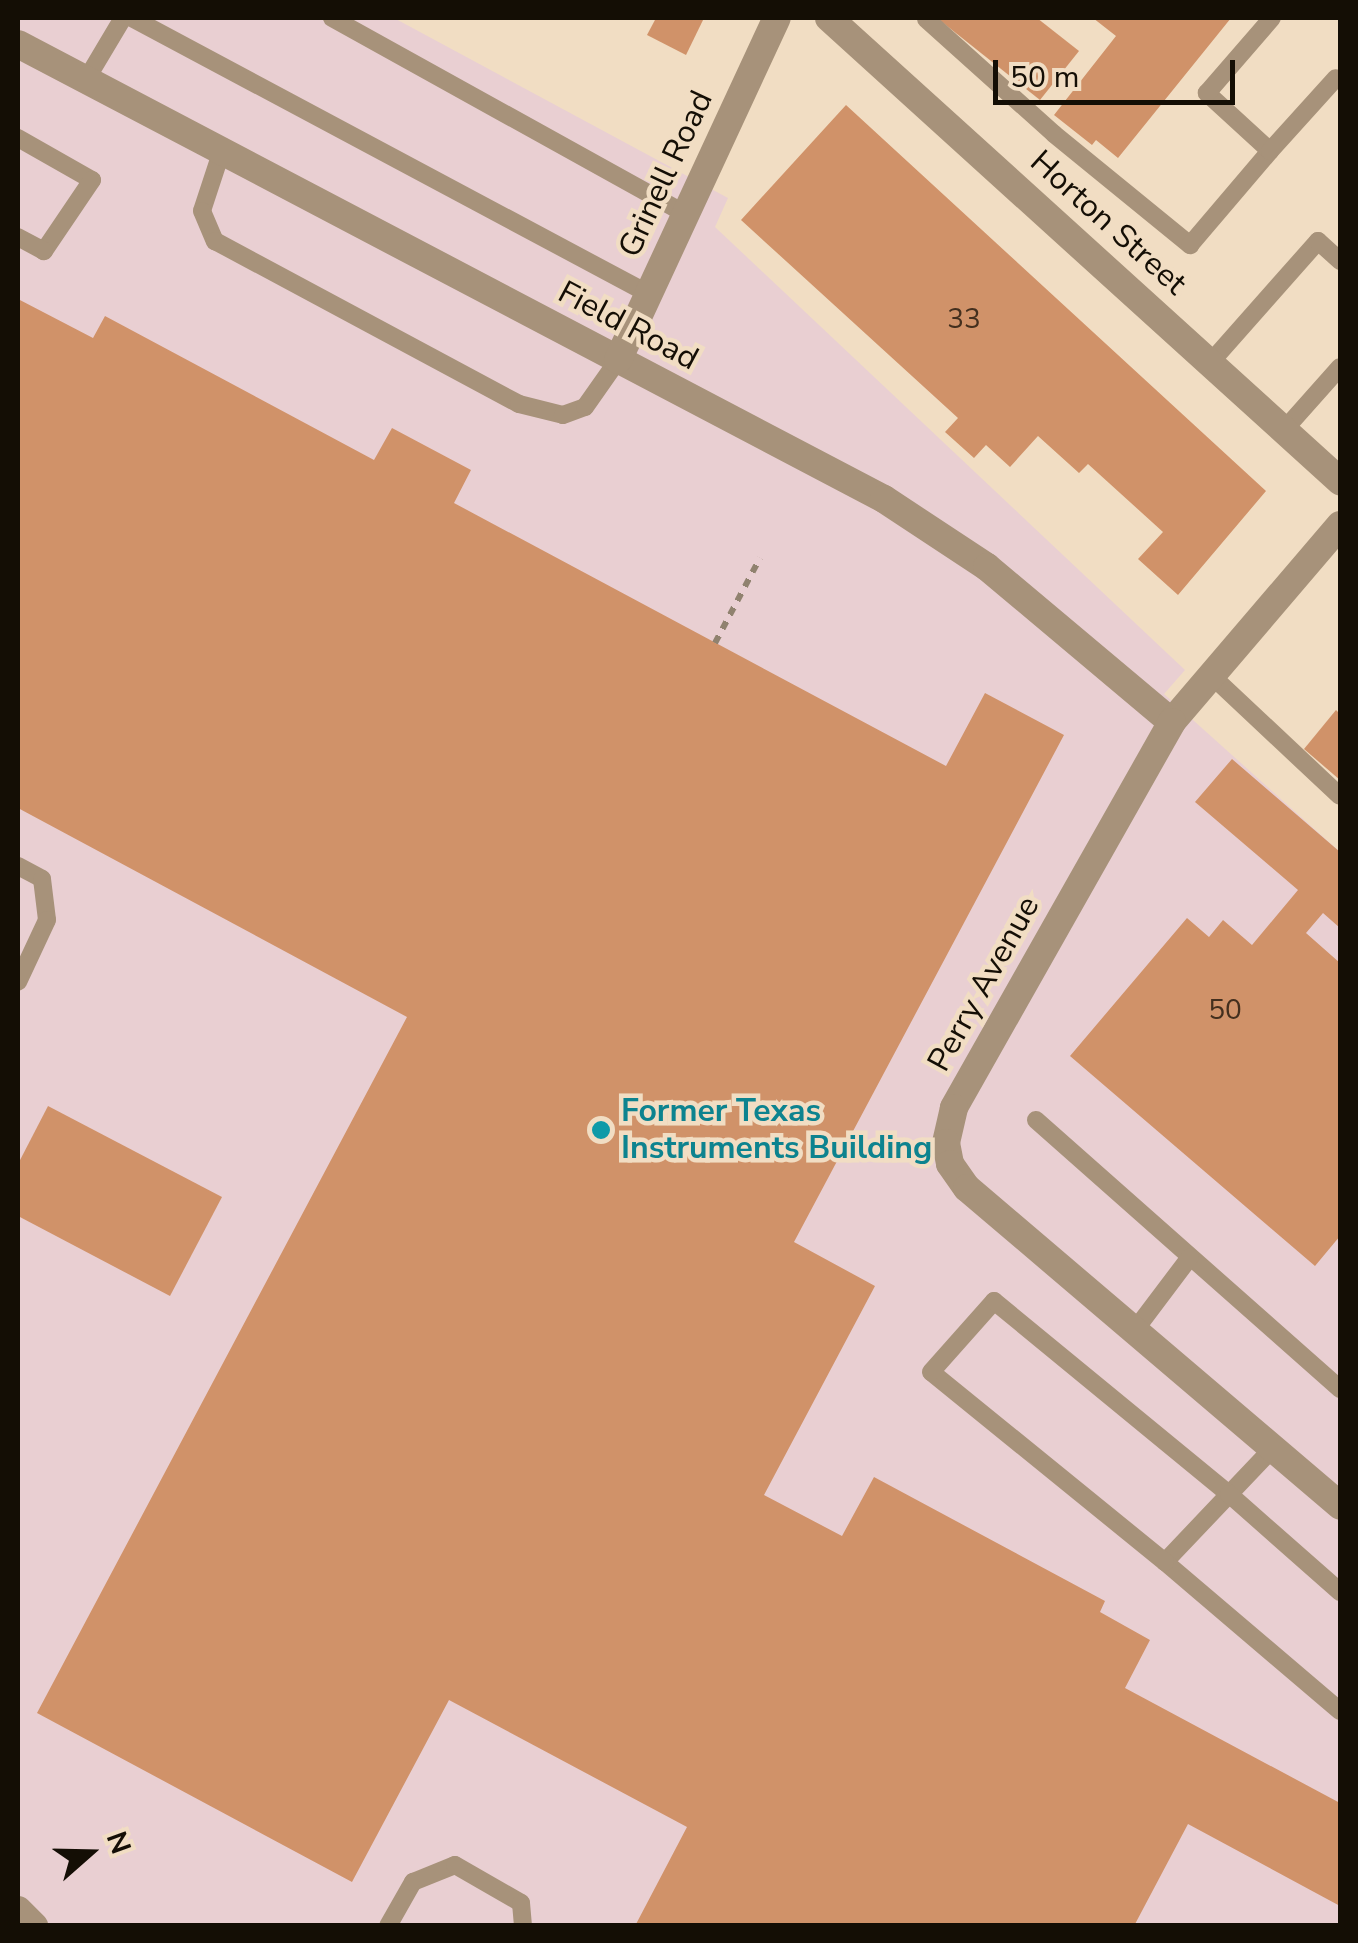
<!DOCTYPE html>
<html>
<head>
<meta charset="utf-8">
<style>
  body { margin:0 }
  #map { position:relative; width:1358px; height:1943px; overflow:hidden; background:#f1ddc3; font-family:"Nunito Sans",sans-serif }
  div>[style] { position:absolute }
  .industrial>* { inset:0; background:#e9cfd2 }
  .building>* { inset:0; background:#d09269 }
  .path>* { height:6px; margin-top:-3px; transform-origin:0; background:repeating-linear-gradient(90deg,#90826f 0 8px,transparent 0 16px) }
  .service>* { height:18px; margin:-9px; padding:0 9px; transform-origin:9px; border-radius:9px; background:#a7927a }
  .minor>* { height:28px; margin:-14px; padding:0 14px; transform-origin:14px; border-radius:14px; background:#a7927a }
  .dots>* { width:28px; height:28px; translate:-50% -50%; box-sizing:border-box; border:5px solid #f1ddc3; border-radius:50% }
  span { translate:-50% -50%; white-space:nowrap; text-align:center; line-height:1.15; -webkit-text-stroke:9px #f1ddc3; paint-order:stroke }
  .number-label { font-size:28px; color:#432f1e }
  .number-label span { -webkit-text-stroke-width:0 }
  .street-label { font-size:32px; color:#140e05 }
  .culture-label { font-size:32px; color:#0d838f; font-weight:700 }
  .left { translate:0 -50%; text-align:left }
  .frame { position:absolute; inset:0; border:20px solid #140e05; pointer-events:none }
  .north { position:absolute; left:40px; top:1803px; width:100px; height:100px; -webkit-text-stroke:8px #f1ddc3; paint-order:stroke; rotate:70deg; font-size:28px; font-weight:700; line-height:40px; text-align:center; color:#140e05 }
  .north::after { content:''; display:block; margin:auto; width:35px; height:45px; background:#140e05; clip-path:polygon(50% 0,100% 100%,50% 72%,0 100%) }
  .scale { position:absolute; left:993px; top:60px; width:242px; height:45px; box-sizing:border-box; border:5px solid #140e05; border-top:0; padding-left:12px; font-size:30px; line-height:35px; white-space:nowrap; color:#140e05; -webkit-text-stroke:8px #f1ddc3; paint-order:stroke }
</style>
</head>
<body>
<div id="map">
  <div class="industrial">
    <div style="clip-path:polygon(18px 18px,394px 18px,728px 198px,715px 227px,1185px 670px,1164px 694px,1340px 852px,1340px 1925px,18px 1925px)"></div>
  </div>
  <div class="building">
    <div style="clip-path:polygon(656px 18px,704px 18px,686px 55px,647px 35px)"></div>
    <div style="clip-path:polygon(937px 18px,1037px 18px,1079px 51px,1040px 100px)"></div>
    <div style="clip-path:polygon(1093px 18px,1231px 18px,1118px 158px,1096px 140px,1092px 145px,1054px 115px,1116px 36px)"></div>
    <div style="clip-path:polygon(846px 105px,1266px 491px,1178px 595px,1138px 559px,1163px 532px,1088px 464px,1079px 473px,1038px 436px,1010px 467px,986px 445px,974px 458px,945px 432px,958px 418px,741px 220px)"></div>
    <div style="clip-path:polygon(18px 299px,93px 338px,105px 316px,374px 460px,392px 428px,471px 470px,454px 503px,946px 766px,985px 693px,1064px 735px,794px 1242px,875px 1286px,764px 1495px,842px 1536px,874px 1477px,1105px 1601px,1100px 1612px,1150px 1640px,1125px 1688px,1340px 1803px,1340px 1906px,1188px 1824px,1134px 1926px,635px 1926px,687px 1827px,449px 1700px,352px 1882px,37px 1713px,407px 1017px,18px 808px)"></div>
    <div style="clip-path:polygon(1336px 710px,1340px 714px,1340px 780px,1304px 749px)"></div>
    <div style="clip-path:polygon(1232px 759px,1340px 852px,1340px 928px,1323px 913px,1306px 933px,1340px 963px,1340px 1236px,1315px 1266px,1070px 1056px,1187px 918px,1209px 937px,1223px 920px,1252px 945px,1298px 890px,1195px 802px)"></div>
    <div style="clip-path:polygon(48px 1106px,222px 1197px,170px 1296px,18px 1216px,18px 1164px)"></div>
  </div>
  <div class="path">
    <div style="left:715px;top:643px;width:96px;rotate:-62.1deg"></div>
  </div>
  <div class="service">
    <div style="left:132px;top:18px;width:586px;rotate:28.1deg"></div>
    <div style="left:332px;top:18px;width:404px;rotate:29deg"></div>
    <div style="left:926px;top:19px;width:172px;rotate:41.9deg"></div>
    <div style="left:1054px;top:134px;width:176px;rotate:39.2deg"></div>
    <div style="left:1190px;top:245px;width:123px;rotate:-49.6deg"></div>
    <div style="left:1270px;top:151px;width:86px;rotate:-137.4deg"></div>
    <div style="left:1207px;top:93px;width:99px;rotate:-49.1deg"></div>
    <div style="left:86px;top:80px;width:72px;rotate:-59.2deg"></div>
    <div style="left:18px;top:138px;width:85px;rotate:29.6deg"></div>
    <div style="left:92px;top:180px;width:86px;rotate:124.1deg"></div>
    <div style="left:44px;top:251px;width:30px;rotate:-152deg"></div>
    <div style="left:222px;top:150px;width:64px;rotate:108.2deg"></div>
    <div style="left:202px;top:211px;width:33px;rotate:67deg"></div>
    <div style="left:215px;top:241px;width:345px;rotate:28.2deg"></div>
    <div style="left:519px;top:404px;width:45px;rotate:14deg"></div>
    <div style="left:563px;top:415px;width:23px;rotate:-20deg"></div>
    <div style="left:585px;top:407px;width:57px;rotate:-54.9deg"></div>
    <div style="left:1270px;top:151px;width:98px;rotate:-47.9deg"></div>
    <div style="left:1210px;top:363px;width:163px;rotate:-48.5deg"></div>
    <div style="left:1318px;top:241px;width:30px;rotate:42deg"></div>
    <div style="left:1284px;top:430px;width:84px;rotate:-48.4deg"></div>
    <div style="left:1212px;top:676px;width:175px;rotate:43.2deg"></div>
    <div style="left:18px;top:866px;width:27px;rotate:28deg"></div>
    <div style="left:42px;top:879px;width:41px;rotate:83deg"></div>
    <div style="left:47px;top:920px;width:68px;rotate:115.1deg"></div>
    <div style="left:1036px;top:1120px;width:406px;rotate:41.5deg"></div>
    <div style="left:1135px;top:1330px;width:91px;rotate:-53deg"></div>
    <div style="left:1273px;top:1448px;width:157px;rotate:133.5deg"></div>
    <div style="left:1165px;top:1562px;width:230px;rotate:40.4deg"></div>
    <div style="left:1165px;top:1562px;width:301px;rotate:-140.9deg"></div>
    <div style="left:931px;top:1372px;width:95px;rotate:-48.4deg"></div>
    <div style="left:994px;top:1301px;width:304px;rotate:39.4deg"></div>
    <div style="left:1229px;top:1494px;width:148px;rotate:41.4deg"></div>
    <div style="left:388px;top:1926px;width:51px;rotate:-60.4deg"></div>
    <div style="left:413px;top:1882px;width:45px;rotate:-22deg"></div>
    <div style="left:455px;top:1865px;width:76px;rotate:29.9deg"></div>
    <div style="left:521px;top:1903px;width:23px;rotate:85deg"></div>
  </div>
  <div class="minor">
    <div style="left:829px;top:18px;width:690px;rotate:42.18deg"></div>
    <div style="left:18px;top:44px;width:978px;rotate:27.72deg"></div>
    <div style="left:884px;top:499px;width:123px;rotate:33.4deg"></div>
    <div style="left:987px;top:567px;width:241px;rotate:40deg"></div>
    <div style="left:618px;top:360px;width:377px;rotate:-65.1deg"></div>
    <div style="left:1340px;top:525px;width:259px;rotate:130.5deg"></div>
    <div style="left:1172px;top:722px;width:443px;rotate:119.5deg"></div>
    <div style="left:954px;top:1108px;width:36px;rotate:103deg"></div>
    <div style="left:946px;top:1143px;width:21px;rotate:79deg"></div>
    <div style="left:950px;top:1164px;width:29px;rotate:55deg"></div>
    <div style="left:967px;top:1188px;width:490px;rotate:40.4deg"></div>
    <div style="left:18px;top:1910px;width:23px;rotate:45deg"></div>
  </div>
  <div class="dots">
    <div style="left:601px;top:1130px;background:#0f9aa8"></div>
  </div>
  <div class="number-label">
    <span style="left:964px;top:319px">33</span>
    <span style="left:1225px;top:1010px">50</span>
  </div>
  <div class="street-label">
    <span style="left:666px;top:174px;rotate:-65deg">Grinell Road</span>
    <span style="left:1108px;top:223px;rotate:42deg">Horton Street</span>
    <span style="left:628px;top:326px;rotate:28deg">Field Road</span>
    <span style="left:984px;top:984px;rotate:-61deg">Perry Avenue</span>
  </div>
  <div class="culture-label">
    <span class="left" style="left:621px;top:1130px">Former Texas<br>Instruments Building</span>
  </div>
  <div class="frame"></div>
  <div class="north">N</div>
  <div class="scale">50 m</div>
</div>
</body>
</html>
